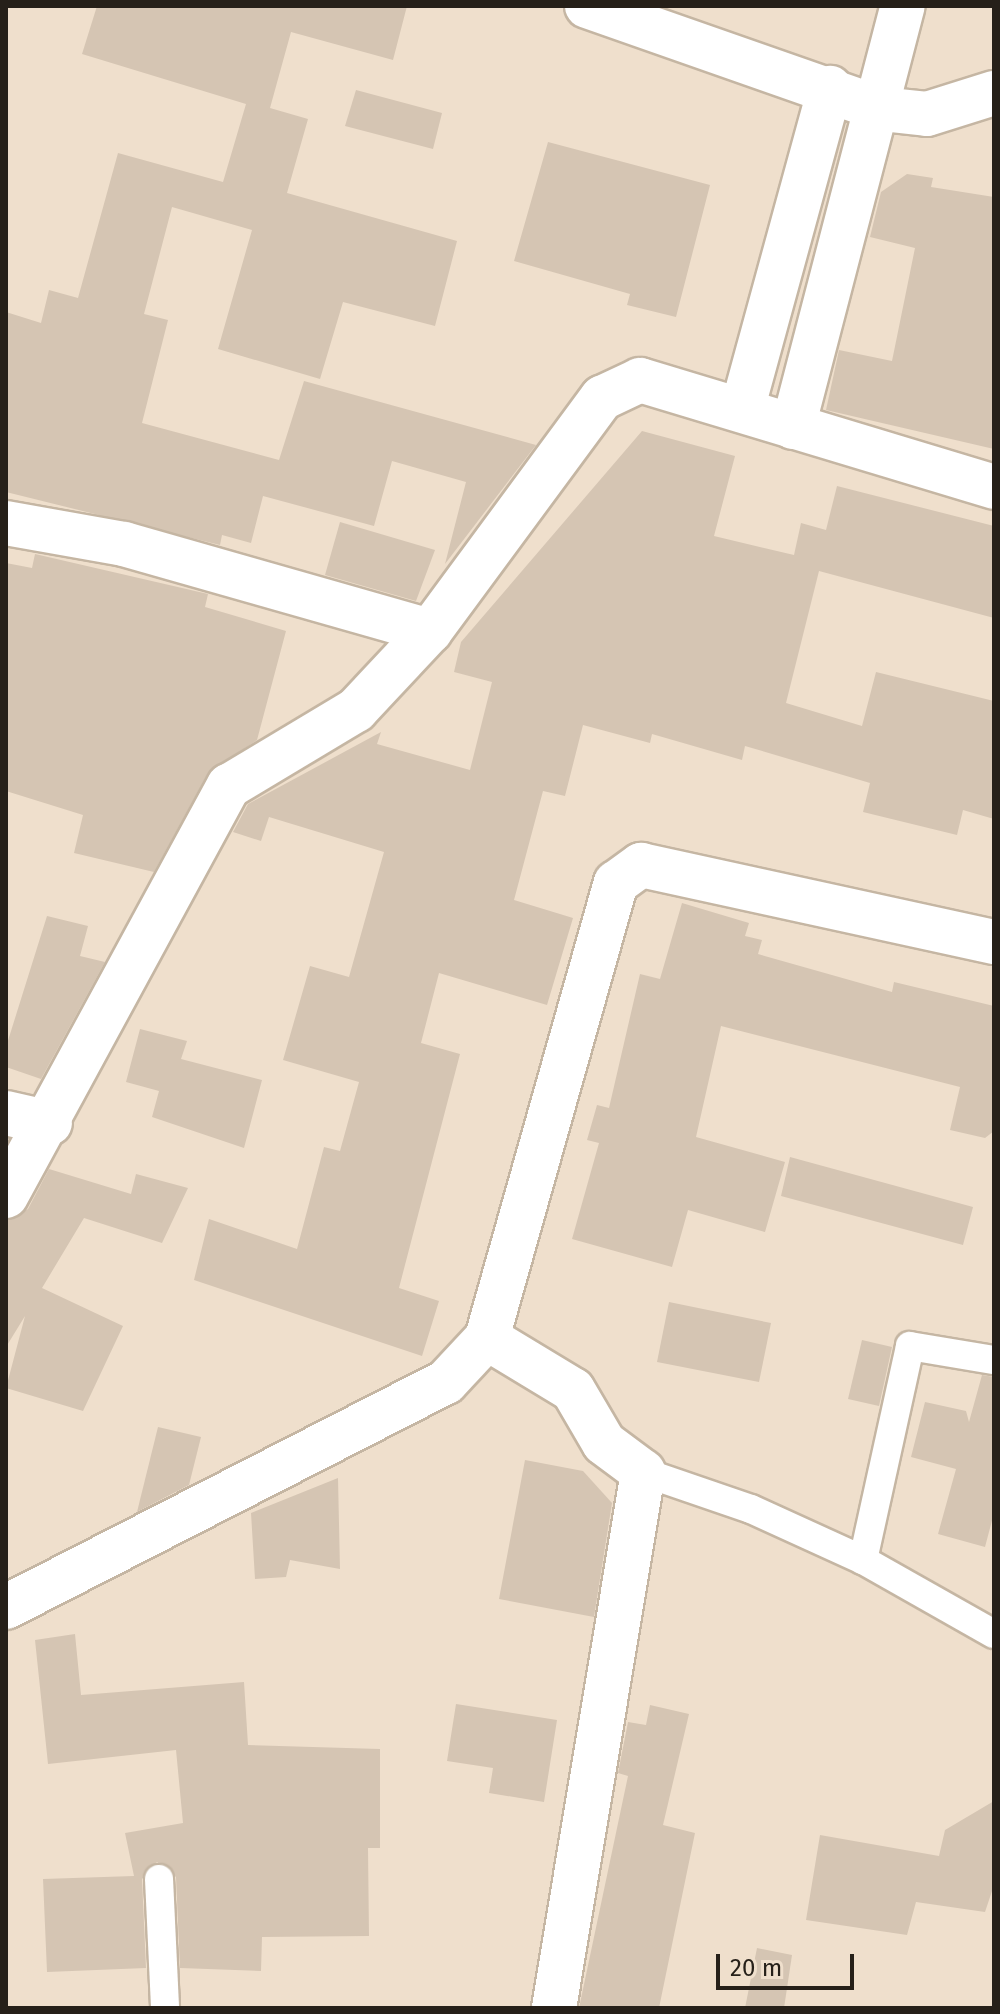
<!DOCTYPE html>
<html>
<head>
<meta charset="utf-8">
<style>
  body { margin:0 }
  #map { position:relative; width:1000px; height:2014px; overflow:hidden; background:#efdfcc; font-family:"Fira Sans",sans-serif }
  div>[style] { position:absolute }
  .building>* { inset:0; background:#d5c5b3 }
  .roads { filter:drop-shadow(2px 0 #c5b6a3) drop-shadow(-2px 0 #c5b6a3) drop-shadow(0 2px #c5b6a3) drop-shadow(0 -2px #c5b6a3) }
  .lane>* { height:28px; margin:-14px; padding:0 14px; transform-origin:14px; border-radius:14px; background:#fff }
  .street>* { height:44px; margin:-22px; padding:0 22px; transform-origin:22px; border-radius:22px; background:#fff }
  .secondary>* { height:44px; margin:-22px; padding:0 22px; transform-origin:22px; border-radius:22px; background:#fff }
  span { translate:-50% -50%; white-space:nowrap; text-align:center; line-height:1.15; -webkit-text-stroke:6px #efdfcc; paint-order:stroke }
  .frame { position:absolute; inset:0; border:8px solid #262019; pointer-events:none }
  .scale { position:absolute; left:716px; top:1954px; width:138px; height:36px; box-sizing:border-box; border:4px solid #262019; border-top:0; padding-left:10px; font-size:24px; line-height:28px; white-space:nowrap; color:#262019; -webkit-text-stroke:6px #efdfcc; paint-order:stroke }
</style>
</head>
<body>
<div id="map">
  <div class="building">
    <div style="clip-path:polygon(97px 6px,407px 6px,393px 60px,291px 32px,270px 108px,308px 119px,287px 193px,457px 241px,435px 326px,343px 302px,320px 379px,218px 349px,252px 230px,172px 207px,144px 314px,168px 320px,142px 423px,279px 460px,304px 381px,536px 445px,445px 564px,466px 482px,392px 461px,374px 526px,263px 496px,251px 543px,222px 535px,220px 545px,6px 492px,6px 312px,41px 323px,49px 290px,78px 298px,118px 153px,223px 182px,246px 104px,82px 54px)"></div>
    <div style="clip-path:polygon(356px 90px,442px 113px,433px 149px,345px 126px)"></div>
    <div style="clip-path:polygon(548px 142px,710px 185px,676px 317px,627px 305px,630px 294px,514px 261px)"></div>
    <div style="clip-path:polygon(907px 174px,933px 178px,931px 187px,994px 197px,994px 449px,826px 410px,839px 350px,892px 361px,915px 248px,870px 237px,881px 192px)"></div>
    <div style="clip-path:polygon(642px 431px,735px 456px,714px 536px,794px 555px,801px 523px,826px 530px,837px 486px,994px 526px,994px 618px,819px 571px,786px 703px,862px 726px,876px 672px,994px 701px,994px 819px,963px 810px,957px 835px,863px 812px,870px 783px,745px 746px,742px 760px,652px 734px,650px 743px,583px 725px,565px 796px,543px 791px,514px 900px,573px 918px,547px 1005px,439px 973px,421px 1043px,460px 1054px,399px 1288px,439px 1301px,422px 1356px,194px 1280px,209px 1219px,297px 1249px,324px 1147px,340px 1151px,359px 1082px,283px 1060px,310px 966px,349px 977px,384px 852px,269px 817px,261px 841px,233px 832px,248px 804px,381px 732px,377px 744px,470px 770px,492px 682px,454px 672px,461px 642px)"></div>
    <div style="clip-path:polygon(340px 522px,435px 550px,416px 601px,325px 575px)"></div>
    <div style="clip-path:polygon(35px 554px,208px 594px,205px 607px,286px 631px,257px 740px,208px 773px,154px 872px,74px 853px,83px 815px,6px 791px,6px 563px,32px 568px)"></div>
    <div style="clip-path:polygon(682px 903px,749px 923px,745px 936px,762px 940px,758px 954px,892px 992px,894px 982px,994px 1006px,994px 1131px,985px 1138px,950px 1130px,960px 1087px,721px 1026px,696px 1137px,785px 1162px,765px 1232px,688px 1210px,672px 1267px,572px 1239px,599px 1143px,587px 1140px,597px 1105px,609px 1108px,640px 974px,660px 979px)"></div>
    <div style="clip-path:polygon(47px 916px,88px 926px,80px 956px,105px 962px,41px 1079px,6px 1067px,6px 1047px)"></div>
    <div style="clip-path:polygon(140px 1029px,187px 1041px,181px 1059px,262px 1080px,244px 1148px,152px 1117px,159px 1091px,126px 1082px)"></div>
    <div style="clip-path:polygon(790px 1157px,973px 1207px,963px 1245px,781px 1196px)"></div>
    <div style="clip-path:polygon(49px 1169px,131px 1194px,136px 1174px,188px 1188px,162px 1243px,84px 1218px,42px 1288px,123px 1326px,83px 1411px,6px 1388px,25px 1316px,6px 1347px,6px 1221px,28px 1209px)"></div>
    <div style="clip-path:polygon(669px 1302px,771px 1323px,759px 1382px,657px 1362px)"></div>
    <div style="clip-path:polygon(862px 1340px,892px 1347px,879px 1406px,848px 1399px)"></div>
    <div style="clip-path:polygon(982px 1375px,994px 1377px,994px 1513px,985px 1547px,938px 1534px,956px 1469px,911px 1457px,925px 1402px,966px 1411px,969px 1422px)"></div>
    <div style="clip-path:polygon(158px 1427px,201px 1437px,189px 1485px,137px 1512px)"></div>
    <div style="clip-path:polygon(525px 1460px,583px 1471px,612px 1503px,594px 1617px,499px 1599px)"></div>
    <div style="clip-path:polygon(338px 1478px,340px 1569px,290px 1560px,286px 1577px,255px 1579px,251px 1513px)"></div>
    <div style="clip-path:polygon(75px 1634px,81px 1695px,244px 1682px,248px 1745px,380px 1749px,380px 1848px,368px 1848px,369px 1936px,262px 1937px,261px 1971px,180px 1968px,176px 1877px,157px 1862px,142px 1879px,146px 1968px,47px 1972px,43px 1879px,134px 1876px,125px 1833px,183px 1823px,176px 1750px,48px 1764px,35px 1640px)"></div>
    <div style="clip-path:polygon(456px 1704px,557px 1720px,544px 1802px,489px 1793px,493px 1768px,447px 1761px)"></div>
    <div style="clip-path:polygon(650px 1705px,689px 1714px,663px 1825px,695px 1833px,659px 2008px,579px 2008px,628px 1776px,618px 1773px,628px 1722px,646px 1725px)"></div>
    <div style="clip-path:polygon(994px 1801px,994px 1885px,985px 1912px,916px 1902px,907px 1935px,806px 1920px,820px 1835px,939px 1856px,945px 1830px)"></div>
    <div style="clip-path:polygon(757px 1948px,792px 1955px,784px 2008px,745px 2008px)"></div>
  </div>
  <div class="roads">
    <div class="lane">
      <div style="left:643px;top:1472px;width:114px;rotate:18.9deg"></div>
      <div style="left:751px;top:1509px;width:123px;rotate:24.5deg"></div>
      <div style="left:863px;top:1560px;width:150px;rotate:29.5deg"></div>
      <div style="left:863px;top:1560px;width:219px;rotate:-77.6deg"></div>
      <div style="left:910px;top:1346px;width:85px;rotate:9.5deg"></div>
      <div style="left:159px;top:1879px;width:129px;rotate:87.3deg"></div>
    </div>
    <div class="street">
      <div style="left:742px;top:410px;width:334px;rotate:-74.7deg"></div>
      <div style="left:793px;top:427px;width:435px;rotate:-75.4deg"></div>
      <div style="left:6px;top:523px;width:120px;rotate:10.1deg"></div>
      <div style="left:124px;top:544px;width:318px;rotate:15.9deg"></div>
      <div style="left:6px;top:1113px;width:45px;rotate:12.8deg"></div>
      <div style="left:6px;top:1196px;width:467px;rotate:-61.5deg"></div>
      <div style="left:229px;top:786px;width:148px;rotate:-30.9deg"></div>
      <div style="left:356px;top:710px;width:108px;rotate:-46.9deg"></div>
      <div style="left:430px;top:631px;width:290px;rotate:-53.6deg"></div>
      <div style="left:602px;top:398px;width:42px;rotate:-25.3deg"></div>
      <div style="left:640px;top:380px;width:370px;rotate:16.8deg"></div>
      <div style="left:487px;top:1338px;width:100px;rotate:31.2deg"></div>
      <div style="left:573px;top:1390px;width:61px;rotate:59.7deg"></div>
      <div style="left:604px;top:1443px;width:49px;rotate:36.6deg"></div>
      <div style="left:643px;top:1472px;width:543px;rotate:99.43deg"></div>
      <div style="left:6px;top:1607px;width:494px;rotate:-27.1deg"></div>
      <div style="left:446px;top:1382px;width:60px;rotate:-47deg"></div>
      <div style="left:487px;top:1338px;width:473px;rotate:-74.2deg"></div>
      <div style="left:616px;top:883px;width:31px;rotate:-36deg"></div>
      <div style="left:641px;top:865px;width:361px;rotate:12.3deg"></div>
    </div>
    <div class="secondary">
      <div style="left:587px;top:6px;width:312px;rotate:19.3deg"></div>
      <div style="left:881px;top:109px;width:46px;rotate:6.2deg"></div>
      <div style="left:927px;top:114px;width:70px;rotate:-17.4deg"></div>
    </div>
  </div>
  <div class="frame"></div>
  <div class="scale">20 m</div>
</div>
</body>
</html>
